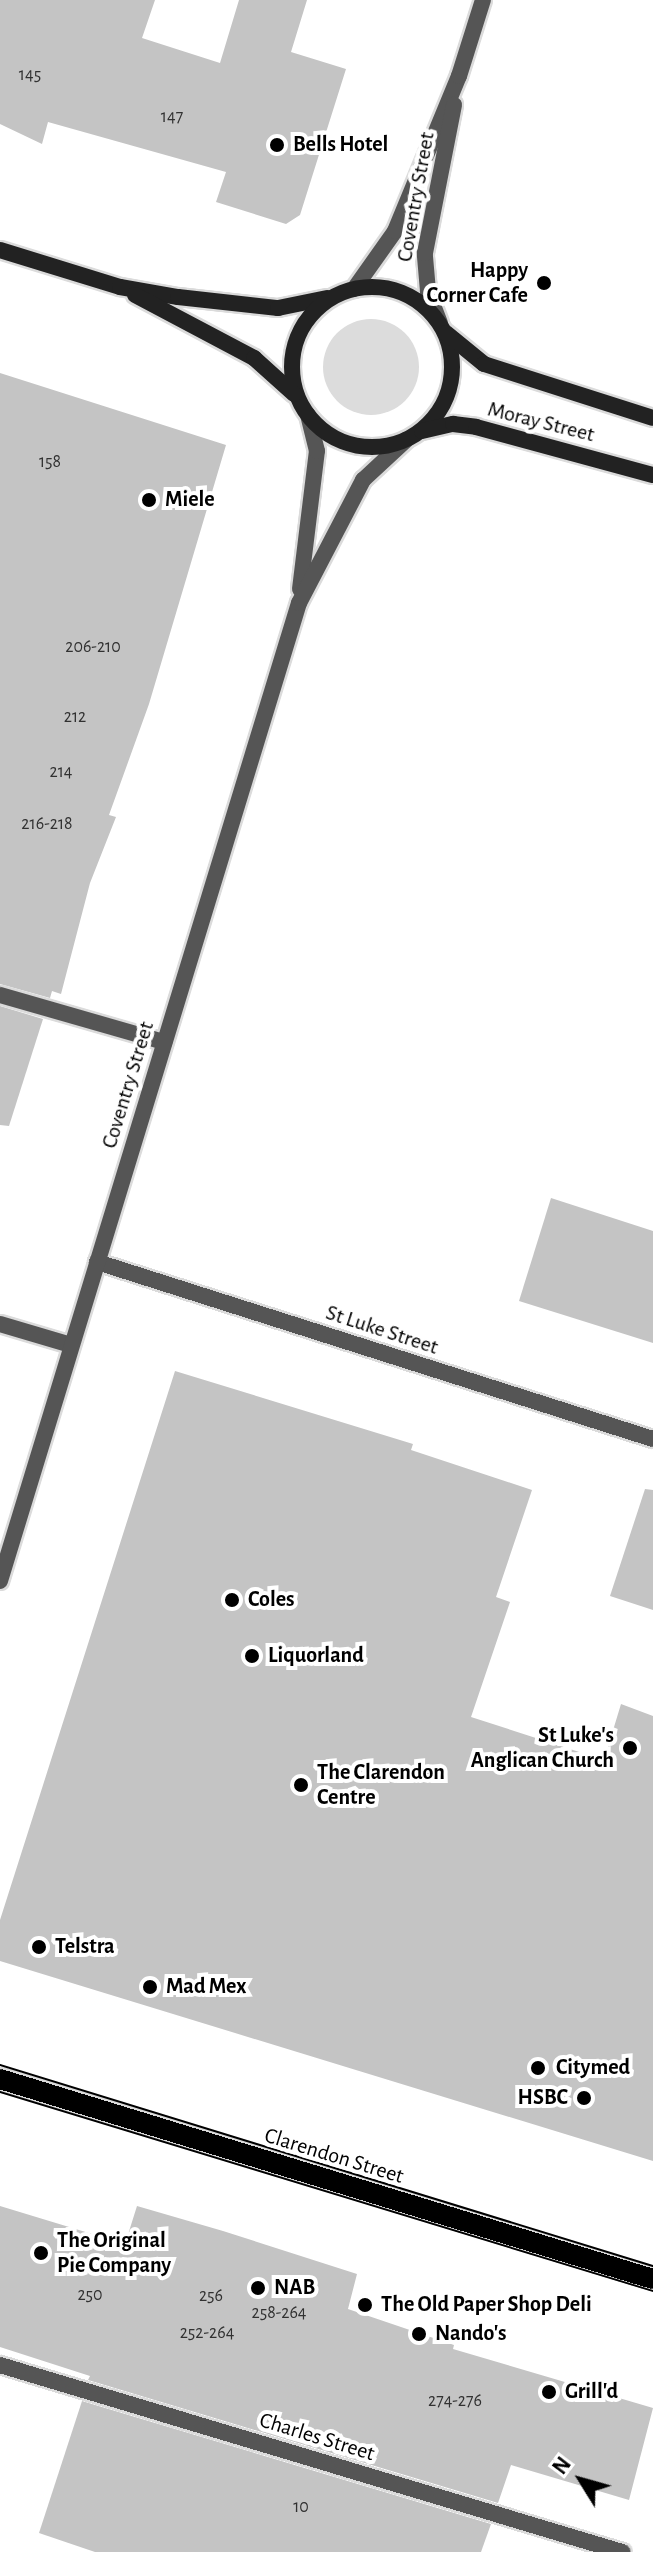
<!DOCTYPE html>
<html>
<head>
<meta charset="utf-8">
<style>
  body { margin:0 }
  #map { position:relative; width:653px; height:2552px; overflow:hidden; background:#fff; font-family:"Alegreya Sans",sans-serif }
  div>[style] { position:absolute }
  .green>* { inset:0; background:#dcdcdc }
  .round { border-radius:50% }
  .building>* { inset:0; background:#c4c4c4 }
  .roads { filter:drop-shadow(2px 0 #dbdbdb) drop-shadow(-2px 0 #dbdbdb) drop-shadow(0 2px #dbdbdb) drop-shadow(0 -2px #dbdbdb) }
  .street>* { height:16px; margin:-8px; padding:0 8px; transform-origin:8px; border-radius:8px; background:#555 }
  .secondary>* { height:16px; margin:-8px; padding:0 8px; transform-origin:8px; border-radius:8px; background:#222 }
  .secondary>.ring { margin:-8px; padding:0; box-sizing:content-box; background:none; border:16px solid #222; border-radius:50% }
  .primary>* { height:20px; margin:-10px; padding:0 10px; transform-origin:10px; border-radius:10px; background:#000 }
  .tram>* { height:2px; margin:-1px; padding:0 1px; transform-origin:1px; border-radius:1px; background:#000 }
  .dots>* { width:22px; height:22px; translate:-50% -50%; box-sizing:border-box; border:4px solid #fff; border-radius:50% }
  span { translate:-50% -50%; white-space:nowrap; text-align:center; line-height:1.15; -webkit-text-stroke:8px #fff; paint-order:stroke }
  .number-label { font-size:18px; color:#313131 }
  .number-label span { -webkit-text-stroke-width:0 }
  .poi-label { font-size:22px; color:#000; font-weight:700 }
  .left { translate:0 -50%; text-align:left }
  .right { translate:-100% -50%; text-align:right }
  .street-label { font-size:22px; color:#000 }
  .north { position:absolute; left:541px; top:2440px; width:80px; height:80px; -webkit-text-stroke:6px #fff; paint-order:stroke; rotate:307deg; font-size:22px; font-weight:700; line-height:32px; text-align:center; color:#000 }
  .north::after { content:''; display:block; margin:auto; width:28px; height:36px; background:#000; clip-path:polygon(50% 0,100% 100%,50% 72%,0 100%) }
</style>
</head>
<body>
<div id="map">
  <div class="green">
    <div class="round" style="left:323px;top:319px;width:96px;height:96px"></div>
  </div>
  <div class="building">
    <div style="clip-path:polygon(0 0,155px 0,142px 38px,220px 63px,239px 0,307px 0,291px 52px,346px 69px,300px 215px,286px 224px,216px 202px,226px 172px,48px 122px,42px 144px,0 124px)"></div>
    <div style="clip-path:polygon(0 373px,226px 445px,149px 704px,109px 815px,116px 817px,90px 883px,61px 994px,52px 991px,50px 998px,0 984px)"></div>
    <div style="clip-path:polygon(0 1006px,43px 1019px,9px 1126px,0 1125px)"></div>
    <div style="clip-path:polygon(551px 1198px,653px 1231px,653px 1343px,519px 1301px)"></div>
    <div style="clip-path:polygon(175px 1371px,413px 1444px,411px 1450px,532px 1490px,496px 1597px,510px 1602px,471px 1717px,604px 1760px,621px 1704px,653px 1716px,653px 2161px,0 1961px,0 1920px)"></div>
    <div style="clip-path:polygon(645px 1489px,653px 1490px,653px 1610px,610px 1596px)"></div>
    <div style="clip-path:polygon(0 2206px,125px 2244px,137px 2206px,223px 2231px,357px 2274px,348px 2309px,454px 2345px,453px 2349px,653px 2408px,629px 2500px,511px 2465px,498px 2503px,88px 2380px,90px 2376px,0 2347px)"></div>
    <div style="clip-path:polygon(82px 2401px,491px 2524px,481px 2552px,95px 2552px,39px 2533px)"></div>
  </div>
  <div class="roads">
    <div class="street">
      <div style="left:354px;top:289px;width:71px;rotate:-54.7deg"></div>
      <div style="left:395px;top:231px;width:168px;rotate:-67.6deg"></div>
      <div style="left:459px;top:76px;width:80px;rotate:-72.5deg"></div>
      <div style="left:440px;top:323px;width:34px;rotate:-111deg"></div>
      <div style="left:428px;top:291px;width:38px;rotate:-95deg"></div>
      <div style="left:425px;top:253px;width:151px;rotate:-78.9deg"></div>
      <div style="left:300px;top:589px;width:139px;rotate:-83deg"></div>
      <div style="left:317px;top:451px;width:37px;rotate:-104deg"></div>
      <div style="left:0;top:995px;width:171px;rotate:16deg"></div>
      <div style="left:97px;top:1262px;width:583px;rotate:17.66deg"></div>
      <div style="left:0;top:1324px;width:74px;rotate:16.5deg"></div>
      <div style="left:0;top:1581px;width:1023px;rotate:-73deg"></div>
      <div style="left:299px;top:603px;width:139px;rotate:-62.5deg"></div>
      <div style="left:363px;top:480px;width:59px;rotate:-42.9deg"></div>
      <div style="left:0;top:2365px;width:650px;rotate:16.73deg"></div>
    </div>
    <div class="secondary">
      <div style="left:0;top:250px;width:126px;rotate:17.1deg"></div>
      <div style="left:120px;top:287px;width:59px;rotate:9.8deg"></div>
      <div style="left:178px;top:297px;width:101px;rotate:6.3deg"></div>
      <div style="left:278px;top:308px;width:50px;rotate:-11.5deg"></div>
      <div class="ring" style="left:292px;top:287px;width:144px;height:144px"></div>
      <div style="left:135px;top:295px;width:135px;rotate:27.9deg"></div>
      <div style="left:254px;top:358px;width:54px;rotate:42deg"></div>
      <div style="left:446px;top:333px;width:49px;rotate:39.2deg"></div>
      <div style="left:484px;top:364px;width:177px;rotate:17.7deg"></div>
      <div style="left:422px;top:431px;width:32px;rotate:-13deg"></div>
      <div style="left:453px;top:424px;width:23px;rotate:7deg"></div>
      <div style="left:476px;top:427px;width:183px;rotate:15.2deg"></div>
    </div>
    <div class="primary">
      <div style="left:0;top:2079px;width:683px;rotate:17.03deg"></div>
    </div>
  </div>
  <div class="tram">
    <div style="left:0;top:2065px;width:683px;rotate:17.11deg"></div>
    <div style="left:0;top:2092px;width:683px;rotate:16.95deg"></div>
  </div>
  <div class="dots">
    <div style="left:277px;top:145px;background:#000"></div>
    <div style="left:544px;top:283px;background:#000"></div>
    <div style="left:149px;top:500px;background:#000"></div>
    <div style="left:232px;top:1600px;background:#000"></div>
    <div style="left:252px;top:1656px;background:#000"></div>
    <div style="left:630px;top:1748px;background:#000"></div>
    <div style="left:301px;top:1785px;background:#000"></div>
    <div style="left:39px;top:1947px;background:#000"></div>
    <div style="left:150px;top:1987px;background:#000"></div>
    <div style="left:538px;top:2068px;background:#000"></div>
    <div style="left:584px;top:2098px;background:#000"></div>
    <div style="left:41px;top:2253px;background:#000"></div>
    <div style="left:258px;top:2288px;background:#000"></div>
    <div style="left:365px;top:2305px;background:#000"></div>
    <div style="left:419px;top:2334px;background:#000"></div>
    <div style="left:549px;top:2392px;background:#000"></div>
  </div>
  <div class="number-label">
    <span style="left:30px;top:75px">145</span>
    <span style="left:172px;top:117px">147</span>
    <span style="left:50px;top:462px">158</span>
    <span style="left:93px;top:647px">206-210</span>
    <span style="left:75px;top:717px">212</span>
    <span style="left:61px;top:772px">214</span>
    <span style="left:47px;top:824px">216-218</span>
    <span style="left:90px;top:2295px">250</span>
    <span style="left:211px;top:2296px">256</span>
    <span style="left:279px;top:2313px">258-264</span>
    <span style="left:207px;top:2333px">252-264</span>
    <span style="left:455px;top:2401px">274-276</span>
    <span style="left:301px;top:2507px">10</span>
  </div>
  <div class="poi-label">
    <span class="left" style="left:293px;top:145px">Bells Hotel</span>
    <span class="right" style="left:528px;top:283px">Happy<br>Corner Cafe</span>
    <span class="left" style="left:165px;top:500px">Miele</span>
    <span class="left" style="left:248px;top:1600px">Coles</span>
    <span class="left" style="left:268px;top:1656px">Liquorland</span>
    <span class="right" style="left:614px;top:1748px">St Luke's<br>Anglican Church</span>
    <span class="left" style="left:317px;top:1785px">The Clarendon<br>Centre</span>
    <span class="left" style="left:55px;top:1947px">Telstra</span>
    <span class="left" style="left:166px;top:1987px">Mad Mex</span>
    <span class="left" style="left:556px;top:2068px">Citymed</span>
    <span class="right" style="left:568px;top:2098px">HSBC</span>
    <span class="left" style="left:57px;top:2253px">The Original<br>Pie Company</span>
    <span class="left" style="left:274px;top:2288px">NAB</span>
    <span class="left" style="left:381px;top:2305px">The Old Paper Shop Deli</span>
    <span class="left" style="left:435px;top:2334px">Nando's</span>
    <span class="left" style="left:565px;top:2392px">Grill'd</span>
  </div>
  <div class="street-label">
    <span style="left:416px;top:197px;rotate:-80deg">Coventry Street</span>
    <span style="left:541px;top:422px;rotate:14deg">Moray Street</span>
    <span style="left:128px;top:1085px;rotate:-73deg">Coventry Street</span>
    <span style="left:382px;top:1330px;rotate:18deg">St Luke Street</span>
    <span style="left:334px;top:2156px;rotate:17deg">Clarendon Street</span>
    <span style="left:317px;top:2437px;rotate:17deg">Charles Street</span>
  </div>
  <div class="north">N</div>
</div>
</body>
</html>
